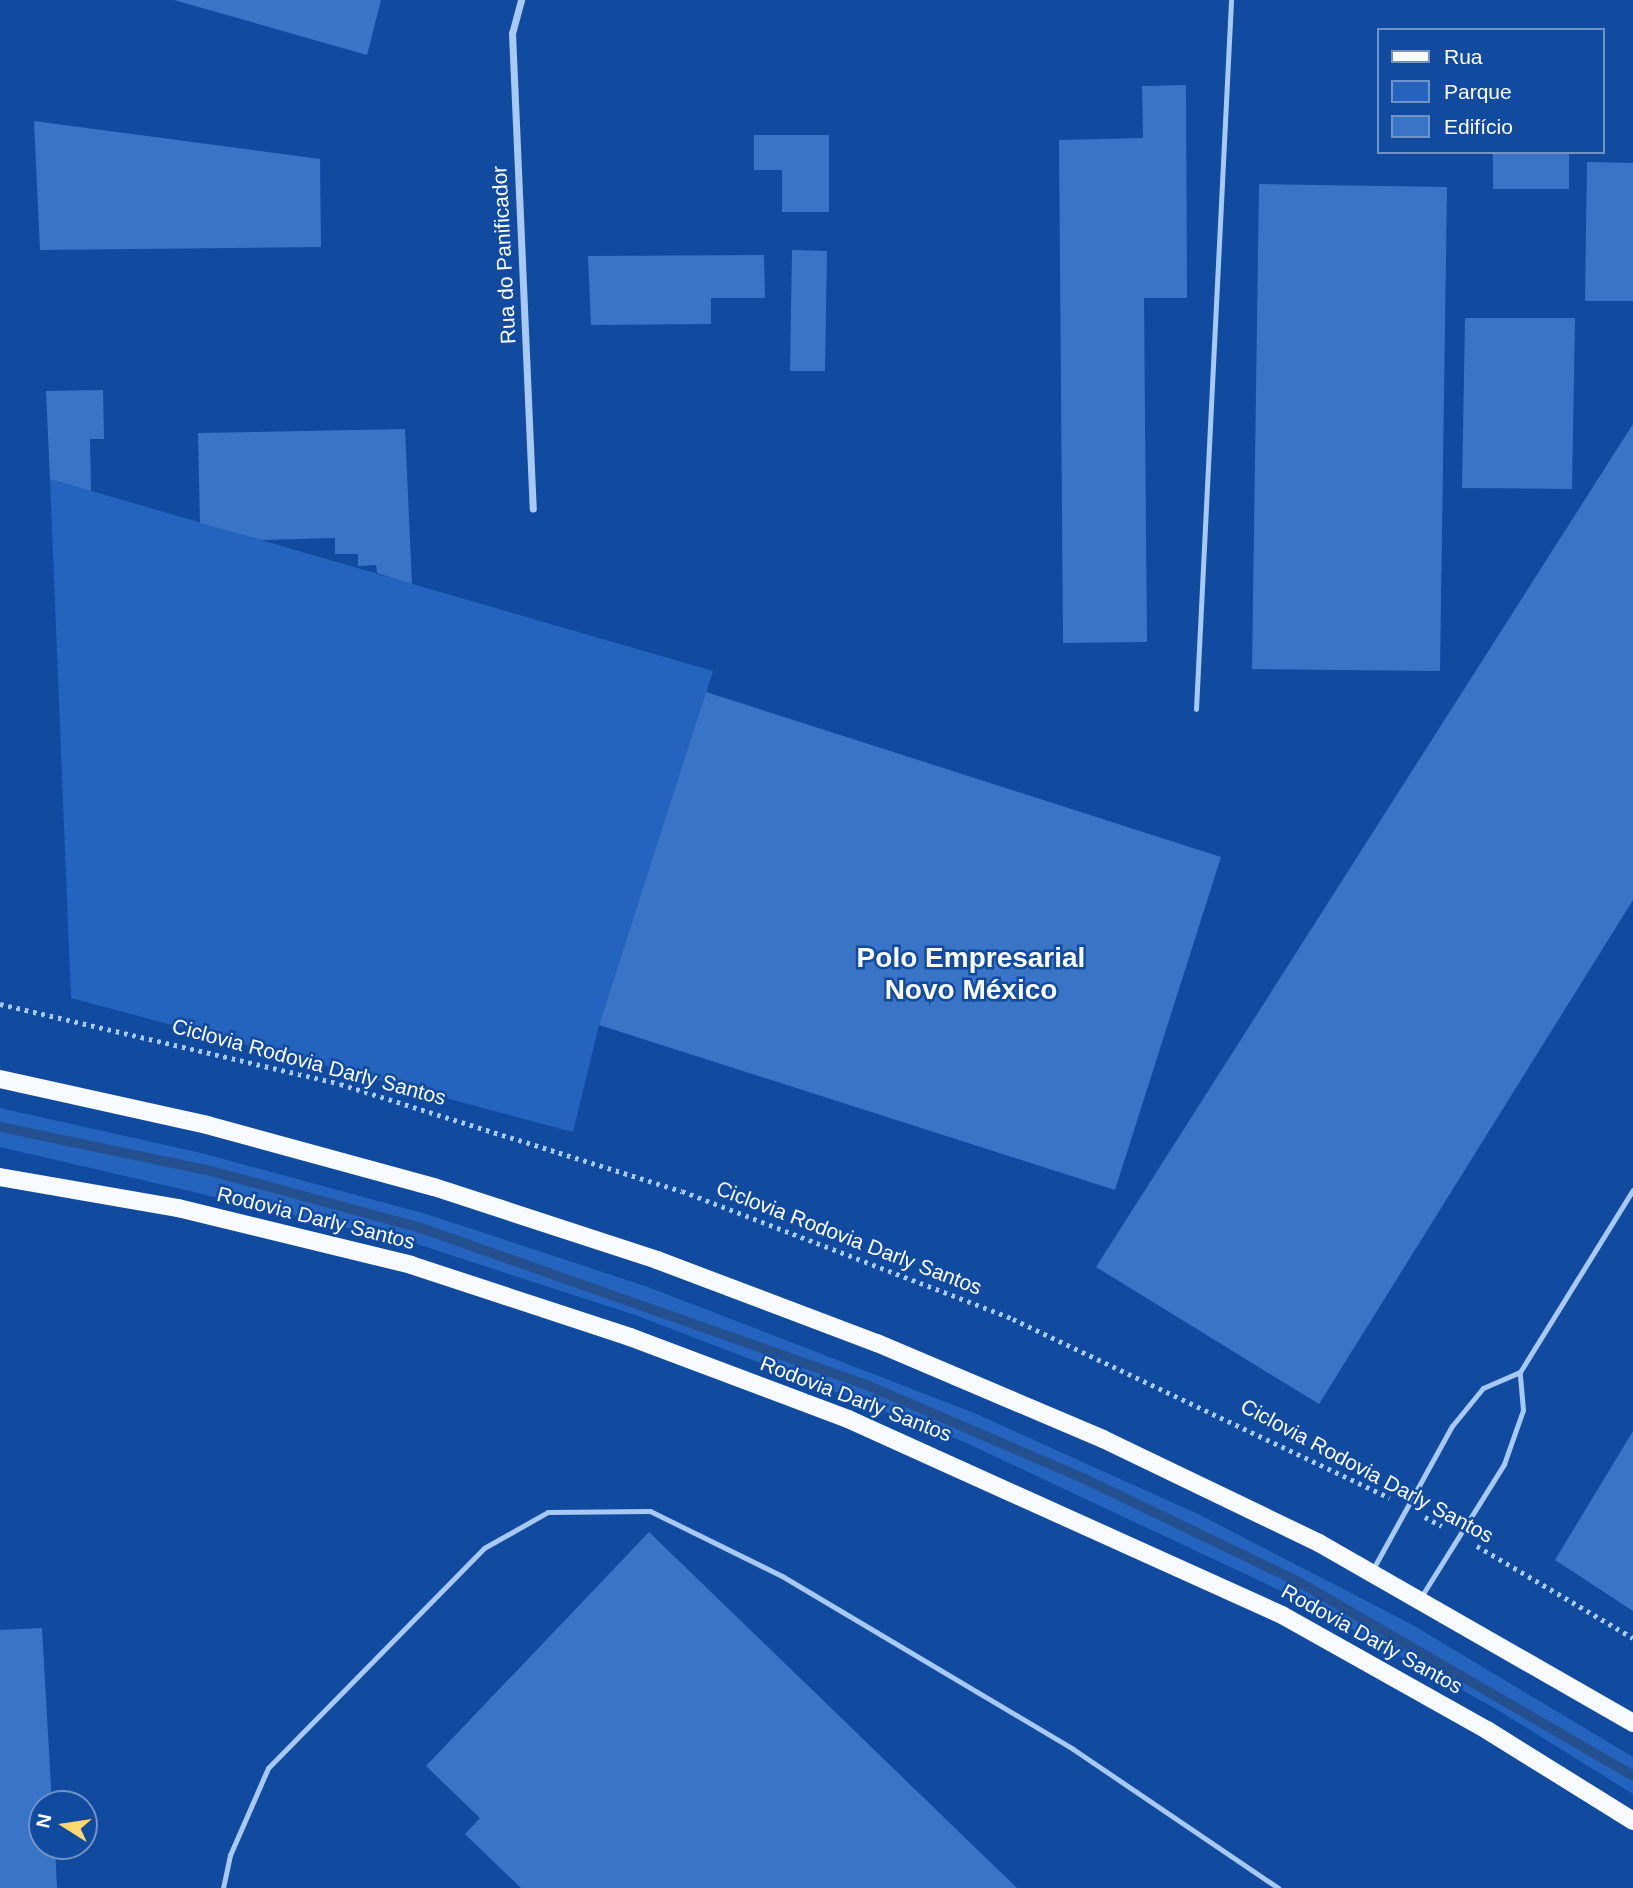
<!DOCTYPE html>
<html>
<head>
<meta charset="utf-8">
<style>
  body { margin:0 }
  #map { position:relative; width:1633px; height:1888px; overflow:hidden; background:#114ba0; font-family:Helvetica,sans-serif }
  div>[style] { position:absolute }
  .green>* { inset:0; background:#2464be }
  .stream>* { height:10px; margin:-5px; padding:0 5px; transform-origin:5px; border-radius:5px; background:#25508f }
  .building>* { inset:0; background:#3a74c7 }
  .path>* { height:4.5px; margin-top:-2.25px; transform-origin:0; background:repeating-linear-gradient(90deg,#a9c9f5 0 3.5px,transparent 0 8.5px) }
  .service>* { height:5px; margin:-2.5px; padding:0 2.5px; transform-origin:2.5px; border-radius:2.5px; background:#a9c9f5 }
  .minor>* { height:7px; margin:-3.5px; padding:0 3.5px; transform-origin:3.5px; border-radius:3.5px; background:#a9c9f5 }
  .primary>* { height:18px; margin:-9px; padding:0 9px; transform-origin:9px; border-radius:9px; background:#f7faff }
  span { translate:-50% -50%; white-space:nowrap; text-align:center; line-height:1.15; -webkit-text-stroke:5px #114ba0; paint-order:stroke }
  .street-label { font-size:21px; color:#fff }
  .district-label { font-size:28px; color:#fff; font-weight:700 }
  .legend { position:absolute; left:1377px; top:28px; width:228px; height:126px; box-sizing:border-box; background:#114ba0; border:2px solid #7093c6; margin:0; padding:9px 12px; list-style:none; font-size:21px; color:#fff }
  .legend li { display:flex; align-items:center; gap:14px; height:35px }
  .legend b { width:35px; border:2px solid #7093c6 }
  .north { position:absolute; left:28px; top:1790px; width:70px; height:70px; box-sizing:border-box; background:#114ba0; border:2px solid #7093c6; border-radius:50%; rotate:282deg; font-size:19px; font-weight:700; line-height:28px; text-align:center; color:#fff }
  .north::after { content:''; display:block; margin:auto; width:24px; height:32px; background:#ffd96d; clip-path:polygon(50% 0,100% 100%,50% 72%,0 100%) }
</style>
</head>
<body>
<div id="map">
  <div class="green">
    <div style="clip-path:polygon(50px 479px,713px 671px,599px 1025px,573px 1132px,71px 998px)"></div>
    <div style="clip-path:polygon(0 1108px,201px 1153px,426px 1214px,648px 1287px,974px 1413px,1200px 1515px,1411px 1624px,1633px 1757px,1633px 1794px,1498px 1710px,1292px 1596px,962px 1441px,638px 1316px,417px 1244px,0 1147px)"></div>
  </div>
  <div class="stream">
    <div style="left:0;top:1127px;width:216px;rotate:11.8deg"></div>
    <div style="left:211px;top:1171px;width:218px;rotate:15.2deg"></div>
    <div style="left:421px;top:1228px;width:467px;rotate:19.4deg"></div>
    <div style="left:862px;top:1383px;width:243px;rotate:23.3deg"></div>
    <div style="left:1085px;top:1479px;width:237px;rotate:25.7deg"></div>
    <div style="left:1299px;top:1582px;width:386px;rotate:30.1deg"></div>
  </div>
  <div class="building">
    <div style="clip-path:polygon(174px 0,381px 0,367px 55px)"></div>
    <div style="clip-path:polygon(1186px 85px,1187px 298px,1144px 298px,1147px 642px,1063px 643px,1059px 140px,1143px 138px,1142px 86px)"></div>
    <div style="clip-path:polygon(34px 121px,320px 159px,321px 247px,40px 250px)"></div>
    <div style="clip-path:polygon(754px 135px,829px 135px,829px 212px,782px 212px,782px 170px,754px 170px)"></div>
    <div style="clip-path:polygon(1493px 152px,1569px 152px,1569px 189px,1493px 189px)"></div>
    <div style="clip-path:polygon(1587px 162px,1633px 163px,1633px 301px,1585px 301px)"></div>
    <div style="clip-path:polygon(1259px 184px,1447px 187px,1440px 671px,1252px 669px)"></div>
    <div style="clip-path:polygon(792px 250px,827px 251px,825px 371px,790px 371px)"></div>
    <div style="clip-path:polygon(764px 255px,765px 298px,711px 298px,711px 324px,591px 325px,588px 256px)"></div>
    <div style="clip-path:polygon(1465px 318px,1575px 318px,1572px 489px,1462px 488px)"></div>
    <div style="clip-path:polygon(103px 390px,104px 439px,90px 439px,91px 491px,50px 479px,46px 391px)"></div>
    <div style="clip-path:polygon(1633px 424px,1633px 900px,1319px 1404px,1096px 1267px)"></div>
    <div style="clip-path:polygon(405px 429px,412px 584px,377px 573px,376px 565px,358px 566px,358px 554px,335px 554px,335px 538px,261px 540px,200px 523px,198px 433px)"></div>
    <div style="clip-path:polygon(706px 692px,1221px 857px,1115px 1190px,599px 1025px)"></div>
    <div style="clip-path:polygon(1633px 1431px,1633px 1611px,1555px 1560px)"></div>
    <div style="clip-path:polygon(649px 1532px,1017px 1888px,521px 1888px,465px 1834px,480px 1818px,426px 1766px)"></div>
    <div style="clip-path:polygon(42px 1628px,52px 1804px,42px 1804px,42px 1846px,55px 1846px,57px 1888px,0 1888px,0 1630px)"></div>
  </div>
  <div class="path">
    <div style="left:0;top:1004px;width:349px;rotate:13.2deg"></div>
    <div style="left:340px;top:1084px;width:358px;rotate:17.4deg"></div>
    <div style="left:682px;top:1191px;width:355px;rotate:21.1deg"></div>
    <div style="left:1013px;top:1319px;width:417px;rotate:25.4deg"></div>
    <div style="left:1425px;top:1517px;width:19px;rotate:28deg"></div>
    <div style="left:1477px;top:1546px;width:181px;rotate:30.5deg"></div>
  </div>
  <div class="service">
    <div style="left:1196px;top:709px;width:710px;rotate:-87.17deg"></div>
    <div style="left:1373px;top:1569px;width:163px;rotate:-61.1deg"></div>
    <div style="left:1452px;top:1426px;width:49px;rotate:-50.8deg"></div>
    <div style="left:1483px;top:1388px;width:40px;rotate:-23.4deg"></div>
    <div style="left:1520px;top:1372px;width:214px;rotate:-58.2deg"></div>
    <div style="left:1421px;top:1597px;width:157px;rotate:-58deg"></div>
    <div style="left:1504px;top:1464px;width:57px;rotate:-70.6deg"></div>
    <div style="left:1523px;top:1410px;width:38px;rotate:-95deg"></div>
    <div style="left:223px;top:1888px;width:34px;rotate:-78deg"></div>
    <div style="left:230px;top:1855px;width:95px;rotate:-66.4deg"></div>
    <div style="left:268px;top:1768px;width:308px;rotate:-45.5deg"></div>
    <div style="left:484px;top:1548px;width:73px;rotate:-29.4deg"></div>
    <div style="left:548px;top:1512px;width:102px;rotate:-0.6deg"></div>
    <div style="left:650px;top:1511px;width:147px;rotate:26.2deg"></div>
    <div style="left:782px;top:1576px;width:339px;rotate:30.7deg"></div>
    <div style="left:1073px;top:1749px;width:248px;rotate:34.1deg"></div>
  </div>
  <div class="minor">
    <div style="left:521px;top:0;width:34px;rotate:105deg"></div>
    <div style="left:512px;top:33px;width:476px;rotate:87.5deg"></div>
  </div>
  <div class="primary">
    <div style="left:0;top:1079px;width:212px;rotate:12.5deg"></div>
    <div style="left:207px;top:1125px;width:235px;rotate:15.3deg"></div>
    <div style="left:434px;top:1187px;width:235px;rotate:18.1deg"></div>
    <div style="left:657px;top:1260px;width:235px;rotate:20.7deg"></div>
    <div style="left:877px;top:1343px;width:246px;rotate:23deg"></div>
    <div style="left:1103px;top:1439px;width:240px;rotate:25.7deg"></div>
    <div style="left:1319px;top:1543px;width:362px;rotate:29.8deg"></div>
    <div style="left:0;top:1177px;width:181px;rotate:9.9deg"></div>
    <div style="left:178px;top:1208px;width:240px;rotate:13.7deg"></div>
    <div style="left:411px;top:1265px;width:231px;rotate:18.2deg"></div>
    <div style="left:630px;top:1337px;width:233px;rotate:20.6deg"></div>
    <div style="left:848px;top:1419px;width:476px;rotate:24.3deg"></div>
    <div style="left:1282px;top:1615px;width:235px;rotate:29.3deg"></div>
    <div style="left:1487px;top:1730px;width:172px;rotate:31.9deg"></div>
  </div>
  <div class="street-label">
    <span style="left:504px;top:255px;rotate:-93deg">Rua do Panificador</span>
    <span style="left:309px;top:1062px;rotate:15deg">Ciclovia Rodovia Darly Santos</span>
    <span style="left:316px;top:1218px;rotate:14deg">Rodovia Darly Santos</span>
    <span style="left:849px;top:1238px;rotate:21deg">Ciclovia Rodovia Darly Santos</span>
    <span style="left:856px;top:1399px;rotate:21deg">Rodovia Darly Santos</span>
    <span style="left:1367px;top:1471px;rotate:28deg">Ciclovia Rodovia Darly Santos</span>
    <span style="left:1372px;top:1639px;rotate:29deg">Rodovia Darly Santos</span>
  </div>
  <div class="district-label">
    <span style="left:971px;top:974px">Polo Empresarial<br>Novo México</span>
  </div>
  <ul class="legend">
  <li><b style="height:9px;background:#f7faff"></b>Rua</li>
  <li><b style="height:19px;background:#2464be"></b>Parque</li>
  <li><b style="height:19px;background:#3a74c7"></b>Edifício</li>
  </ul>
  <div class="north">N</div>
</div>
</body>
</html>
